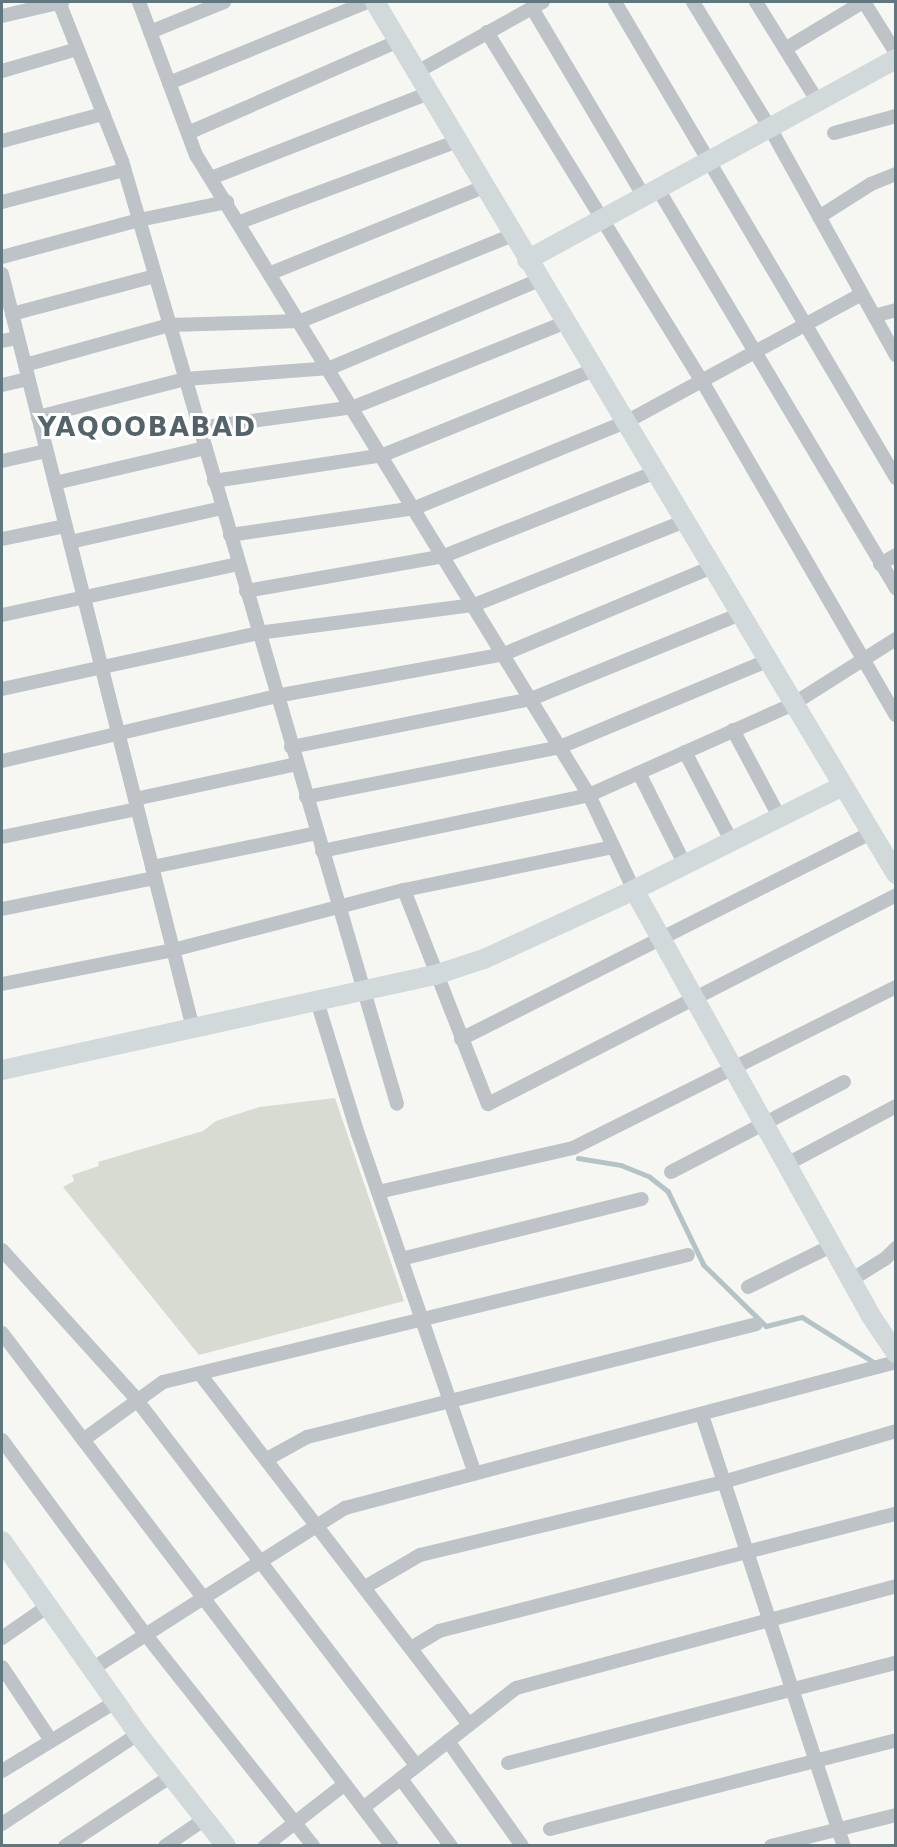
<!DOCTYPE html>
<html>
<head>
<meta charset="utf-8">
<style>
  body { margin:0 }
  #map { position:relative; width:897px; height:1847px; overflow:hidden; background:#f6f6f3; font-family:"DejaVu Sans",sans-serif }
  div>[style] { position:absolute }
  .green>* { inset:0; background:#d7dbd2 }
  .stream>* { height:4.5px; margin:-2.25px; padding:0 2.25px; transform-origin:2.25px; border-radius:2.25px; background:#b4c4c6 }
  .street>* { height:14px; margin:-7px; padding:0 7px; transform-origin:7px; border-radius:7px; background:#bdc3c6 }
  .secondary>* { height:20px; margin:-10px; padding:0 10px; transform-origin:10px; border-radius:10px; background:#d2d9db }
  span { translate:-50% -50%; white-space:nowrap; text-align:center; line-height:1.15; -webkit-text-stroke:6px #fff; paint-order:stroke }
  .district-label { font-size:26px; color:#536369; font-weight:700; letter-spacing:1.5px }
  .frame { position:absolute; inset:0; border:3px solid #61777e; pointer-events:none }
</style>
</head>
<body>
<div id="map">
  <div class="green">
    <div style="clip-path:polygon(335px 1098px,404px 1301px,199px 1355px,63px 1187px,74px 1181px,72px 1175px,99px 1166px,98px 1162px,203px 1131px,216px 1121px,259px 1107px)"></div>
  </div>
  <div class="stream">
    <div style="left:578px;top:1158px;width:44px;rotate:9.2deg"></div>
    <div style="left:621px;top:1165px;width:31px;rotate:22deg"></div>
    <div style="left:650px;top:1177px;width:23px;rotate:38deg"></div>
    <div style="left:668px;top:1191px;width:82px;rotate:64.1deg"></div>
    <div style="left:704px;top:1265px;width:87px;rotate:44.5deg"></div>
    <div style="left:766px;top:1326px;width:37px;rotate:-14deg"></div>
    <div style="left:802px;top:1317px;width:83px;rotate:32.2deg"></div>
  </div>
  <div class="street">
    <div style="left:59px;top:2px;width:171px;rotate:68.4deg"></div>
    <div style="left:122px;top:161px;width:982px;rotate:73.74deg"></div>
    <div style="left:139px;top:2px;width:163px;rotate:69.6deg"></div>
    <div style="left:196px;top:155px;width:751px;rotate:58.45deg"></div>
    <div style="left:589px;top:795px;width:105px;rotate:64.7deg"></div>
    <div style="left:615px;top:2px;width:553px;rotate:59.45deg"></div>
    <div style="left:693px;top:2px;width:148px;rotate:58.6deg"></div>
    <div style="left:770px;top:128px;width:260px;rotate:61deg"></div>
    <div style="left:756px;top:2px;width:118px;rotate:58.2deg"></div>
    <div style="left:864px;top:2px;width:60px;rotate:57.9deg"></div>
    <div style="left:532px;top:8px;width:220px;rotate:59.3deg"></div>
    <div style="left:2px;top:16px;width:62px;rotate:-13.1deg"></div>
    <div style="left:150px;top:32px;width:80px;rotate:-22.1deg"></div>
    <div style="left:487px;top:32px;width:410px;rotate:58.4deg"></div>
    <div style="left:702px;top:381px;width:386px;rotate:59.9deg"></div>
    <div style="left:785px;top:49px;width:91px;rotate:-31.1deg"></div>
    <div style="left:2px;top:71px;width:78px;rotate:-16.3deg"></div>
    <div style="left:417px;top:72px;width:144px;rotate:-29.1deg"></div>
    <div style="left:169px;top:83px;width:214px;rotate:-22.2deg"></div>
    <div style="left:188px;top:133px;width:230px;rotate:-23.6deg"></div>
    <div style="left:834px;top:133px;width:64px;rotate:-15.3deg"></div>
    <div style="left:2px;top:141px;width:105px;rotate:-15deg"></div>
    <div style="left:211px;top:178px;width:234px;rotate:-21.3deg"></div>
    <div style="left:658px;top:189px;width:465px;rotate:59.2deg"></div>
    <div style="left:2px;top:202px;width:126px;rotate:-14.7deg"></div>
    <div style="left:819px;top:217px;width:62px;rotate:-32.4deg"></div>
    <div style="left:871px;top:184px;width:27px;rotate:-22deg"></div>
    <div style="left:240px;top:222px;width:233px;rotate:-20.4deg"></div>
    <div style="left:2px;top:257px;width:142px;rotate:-15.1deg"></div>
    <div style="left:139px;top:220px;width:90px;rotate:-11.6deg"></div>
    <div style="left:271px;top:273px;width:230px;rotate:-22deg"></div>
    <div style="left:2px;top:274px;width:778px;rotate:75.79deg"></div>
    <div style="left:12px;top:314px;width:148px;rotate:-14.9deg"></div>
    <div style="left:874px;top:316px;width:23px;rotate:-15deg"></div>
    <div style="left:2px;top:341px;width:16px;rotate:-11deg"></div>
    <div style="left:25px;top:365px;width:149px;rotate:-15.5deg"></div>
    <div style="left:169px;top:325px;width:132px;rotate:-1.7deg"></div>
    <div style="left:301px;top:321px;width:229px;rotate:-22.1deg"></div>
    <div style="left:2px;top:385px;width:27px;rotate:-13deg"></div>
    <div style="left:38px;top:417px;width:152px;rotate:-14.5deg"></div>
    <div style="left:185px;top:379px;width:145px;rotate:-4.3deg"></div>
    <div style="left:330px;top:368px;width:227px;rotate:-22.8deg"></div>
    <div style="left:199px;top:428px;width:156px;rotate:-7.7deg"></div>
    <div style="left:354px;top:407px;width:226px;rotate:-21.8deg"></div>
    <div style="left:2px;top:461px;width:45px;rotate:-12.8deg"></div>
    <div style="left:214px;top:481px;width:171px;rotate:-8.7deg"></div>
    <div style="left:383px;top:455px;width:227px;rotate:-22deg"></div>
    <div style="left:55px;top:483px;width:154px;rotate:-13.1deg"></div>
    <div style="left:230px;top:535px;width:187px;rotate:-8.3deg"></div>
    <div style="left:415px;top:508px;width:228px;rotate:-22.2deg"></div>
    <div style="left:626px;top:422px;width:268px;rotate:-28.5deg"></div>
    <div style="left:2px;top:539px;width:64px;rotate:-11.7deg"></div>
    <div style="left:70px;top:542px;width:156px;rotate:-12.6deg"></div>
    <div style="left:880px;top:564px;width:18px;rotate:-29deg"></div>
    <div style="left:246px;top:591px;width:201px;rotate:-10deg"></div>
    <div style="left:444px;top:556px;width:228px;rotate:-21.6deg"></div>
    <div style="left:2px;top:615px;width:241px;rotate:-12.2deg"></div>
    <div style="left:2px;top:689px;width:262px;rotate:-12.3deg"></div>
    <div style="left:258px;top:633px;width:218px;rotate:-7.4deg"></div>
    <div style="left:474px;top:605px;width:227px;rotate:-21.7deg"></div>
    <div style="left:733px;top:730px;width:100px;rotate:61.9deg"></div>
    <div style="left:291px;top:747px;width:245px;rotate:-11.3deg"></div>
    <div style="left:531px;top:699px;width:226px;rotate:-22.1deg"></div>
    <div style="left:685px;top:752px;width:102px;rotate:62.4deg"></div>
    <div style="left:2px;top:761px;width:282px;rotate:-13.3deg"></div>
    <div style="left:276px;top:696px;width:232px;rotate:-10.4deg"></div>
    <div style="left:504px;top:654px;width:225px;rotate:-22.7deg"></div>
    <div style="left:639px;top:773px;width:103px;rotate:63.4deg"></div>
    <div style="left:306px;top:797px;width:259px;rotate:-11.1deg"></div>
    <div style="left:560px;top:747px;width:224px;rotate:-22.6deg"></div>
    <div style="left:135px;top:799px;width:166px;rotate:-12.2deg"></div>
    <div style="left:2px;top:837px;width:138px;rotate:-11.7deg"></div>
    <div style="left:322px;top:851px;width:273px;rotate:-11.8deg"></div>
    <div style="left:589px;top:795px;width:223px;rotate:-24deg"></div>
    <div style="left:793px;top:704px;width:122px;rotate:-32.3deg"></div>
    <div style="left:152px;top:867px;width:168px;rotate:-11.6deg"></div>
    <div style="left:404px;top:890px;width:230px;rotate:68.6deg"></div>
    <div style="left:488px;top:1104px;width:458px;rotate:-27.1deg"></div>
    <div style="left:2px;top:909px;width:156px;rotate:-11.5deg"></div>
    <div style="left:2px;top:984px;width:174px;rotate:-11.2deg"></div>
    <div style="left:173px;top:950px;width:239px;rotate:-14.6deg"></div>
    <div style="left:404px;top:890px;width:214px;rotate:-11.6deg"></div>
    <div style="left:317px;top:1001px;width:139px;rotate:72.9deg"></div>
    <div style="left:358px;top:1134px;width:359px;rotate:71deg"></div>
    <div style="left:461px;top:1039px;width:458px;rotate:-26.7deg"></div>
    <div style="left:789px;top:1163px;width:121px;rotate:-28deg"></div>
    <div style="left:671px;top:1172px;width:195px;rotate:-27.5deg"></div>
    <div style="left:378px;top:1192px;width:200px;rotate:-12.7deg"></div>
    <div style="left:573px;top:1148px;width:361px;rotate:-26.5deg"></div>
    <div style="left:2px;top:1250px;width:195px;rotate:47.9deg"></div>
    <div style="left:133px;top:1395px;width:467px;rotate:52.6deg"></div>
    <div style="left:401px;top:1259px;width:248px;rotate:-14deg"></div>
    <div style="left:851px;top:1280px;width:40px;rotate:-32deg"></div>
    <div style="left:885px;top:1259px;width:16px;rotate:-45deg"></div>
    <div style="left:748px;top:1287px;width:95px;rotate:-26.3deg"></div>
    <div style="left:2px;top:1333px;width:644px;rotate:52.76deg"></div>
    <div style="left:200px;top:1374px;width:442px;rotate:52.5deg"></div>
    <div style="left:702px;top:1415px;width:454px;rotate:71.8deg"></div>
    <div style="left:2px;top:1440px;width:242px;rotate:53.6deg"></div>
    <div style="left:146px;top:1635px;width:269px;rotate:51.6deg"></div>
    <div style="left:83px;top:1440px;width:99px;rotate:-35.9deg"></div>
    <div style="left:163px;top:1382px;width:540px;rotate:-13.6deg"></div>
    <div style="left:267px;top:1459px;width:46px;rotate:-28.8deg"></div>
    <div style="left:307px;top:1437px;width:463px;rotate:-14.1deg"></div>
    <div style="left:365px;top:1587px;width:64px;rotate:-30.2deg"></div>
    <div style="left:420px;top:1555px;width:312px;rotate:-13.5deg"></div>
    <div style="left:723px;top:1482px;width:180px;rotate:-16.4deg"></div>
    <div style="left:2px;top:1638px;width:56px;rotate:-34.8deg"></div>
    <div style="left:411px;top:1648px;width:33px;rotate:-31deg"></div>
    <div style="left:439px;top:1631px;width:472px;rotate:-14.4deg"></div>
    <div style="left:2px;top:1667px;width:87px;rotate:56.3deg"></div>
    <div style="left:92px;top:1669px;width:300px;rotate:-32.5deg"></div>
    <div style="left:345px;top:1508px;width:570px;rotate:-14.84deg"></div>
    <div style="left:448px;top:1741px;width:128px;rotate:54.8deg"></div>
    <div style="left:508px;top:1763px;width:401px;rotate:-14.5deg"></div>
    <div style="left:2px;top:1771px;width:132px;rotate:-31.4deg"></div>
    <div style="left:401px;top:1779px;width:84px;rotate:53.3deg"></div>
    <div style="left:363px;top:1808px;width:194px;rotate:-38.1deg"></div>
    <div style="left:516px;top:1688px;width:393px;rotate:-15deg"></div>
    <div style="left:2px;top:1824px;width:163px;rotate:-33.5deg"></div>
    <div style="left:550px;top:1829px;width:357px;rotate:-14.4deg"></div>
    <div style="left:65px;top:1846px;width:127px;rotate:-33.4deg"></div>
    <div style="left:165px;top:1846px;width:48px;rotate:-34deg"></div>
    <div style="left:265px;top:1846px;width:101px;rotate:-37.8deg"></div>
    <div style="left:771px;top:1846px;width:129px;rotate:-13.9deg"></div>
  </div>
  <div class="secondary">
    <div style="left:375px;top:2px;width:1016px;rotate:59.14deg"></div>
    <div style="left:527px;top:260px;width:420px;rotate:-28.6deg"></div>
    <div style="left:634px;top:890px;width:487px;rotate:60.9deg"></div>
    <div style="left:871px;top:1316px;width:45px;rotate:56deg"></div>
    <div style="left:2px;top:1070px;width:443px;rotate:-12.4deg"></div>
    <div style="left:435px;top:975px;width:52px;rotate:-18.1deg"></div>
    <div style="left:484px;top:959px;width:165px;rotate:-24.7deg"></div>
    <div style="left:634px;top:890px;width:231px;rotate:-26.5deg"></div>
    <div style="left:2px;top:1541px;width:236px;rotate:54.8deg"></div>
    <div style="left:138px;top:1734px;width:142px;rotate:51.8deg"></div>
  </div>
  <div class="district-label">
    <span style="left:147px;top:428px">YAQOOBABAD</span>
  </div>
  <div class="frame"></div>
</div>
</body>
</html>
